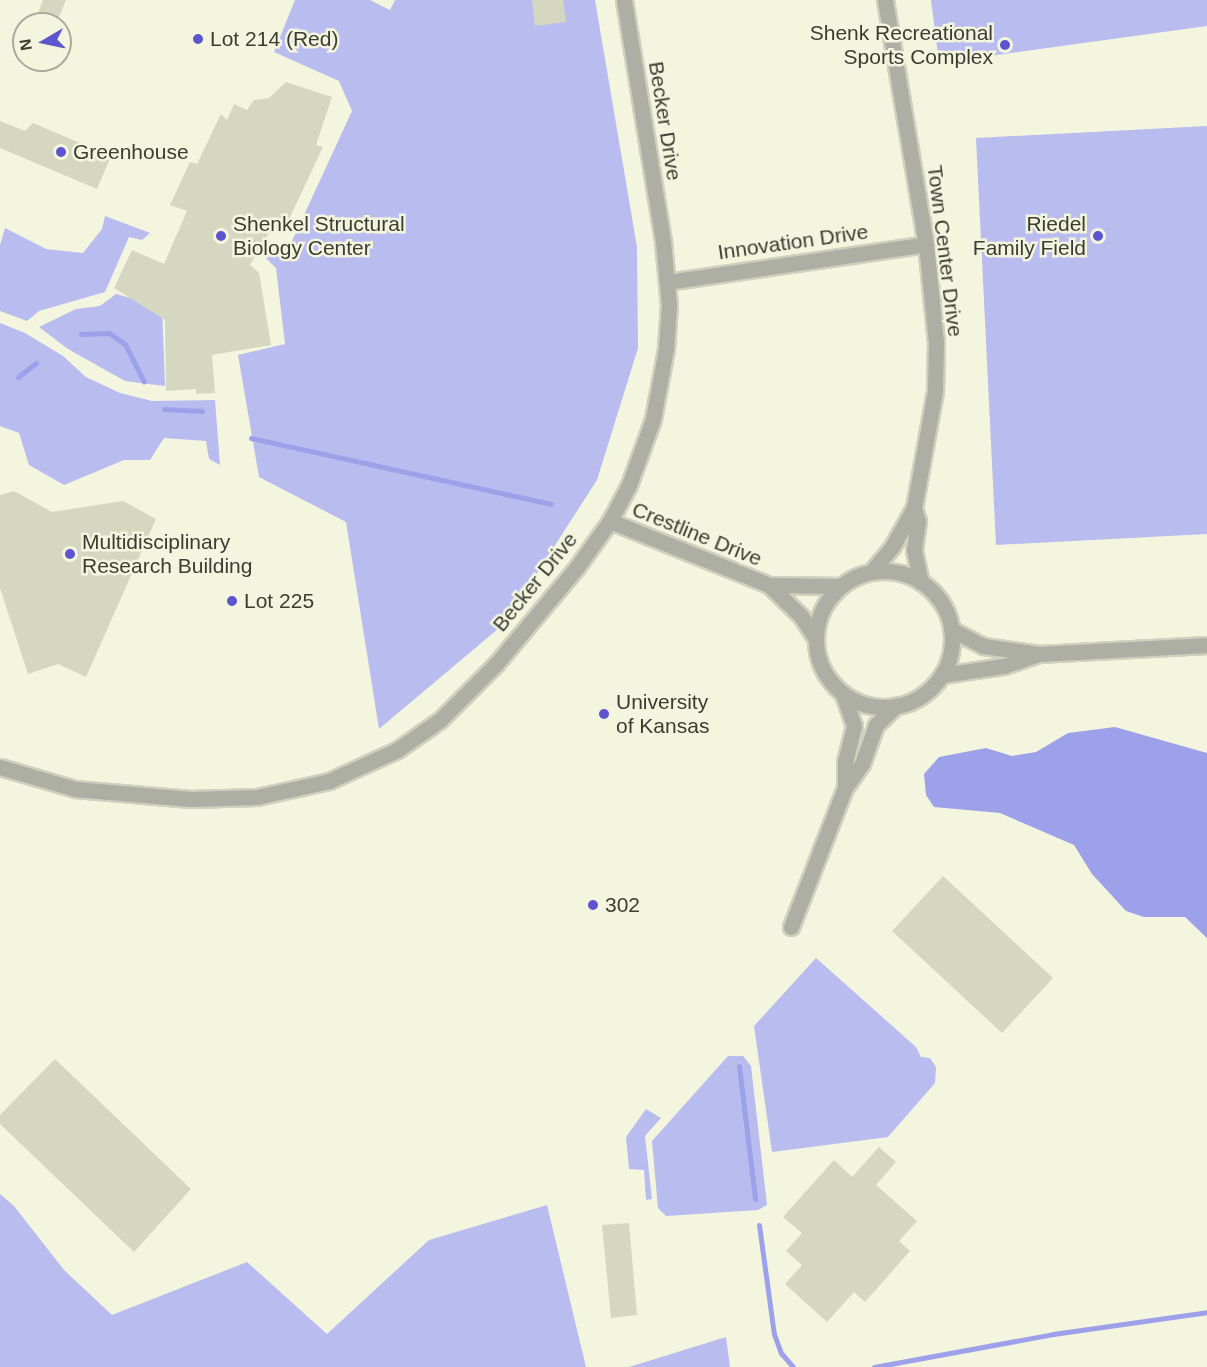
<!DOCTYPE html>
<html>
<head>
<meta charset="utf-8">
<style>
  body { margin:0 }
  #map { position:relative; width:1207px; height:1367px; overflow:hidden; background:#f4f5df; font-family:Arial,sans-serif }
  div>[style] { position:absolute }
  .green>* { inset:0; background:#b8bcef }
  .water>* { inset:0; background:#9da1ea }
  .stream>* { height:5px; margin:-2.5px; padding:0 2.5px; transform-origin:2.5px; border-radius:2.5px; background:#9da1ea }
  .building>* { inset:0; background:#d6d7c1 }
  .roads { filter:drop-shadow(2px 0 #cfd0bd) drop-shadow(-2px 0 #cfd0bd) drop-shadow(0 2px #cfd0bd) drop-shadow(0 -2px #cfd0bd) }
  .minor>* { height:15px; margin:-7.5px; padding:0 7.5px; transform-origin:7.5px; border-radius:7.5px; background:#adaea4 }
  .minor>.ring { margin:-7.5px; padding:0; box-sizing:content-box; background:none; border:15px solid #adaea4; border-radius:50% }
  .dots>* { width:16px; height:16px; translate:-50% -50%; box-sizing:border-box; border:3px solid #f4f5df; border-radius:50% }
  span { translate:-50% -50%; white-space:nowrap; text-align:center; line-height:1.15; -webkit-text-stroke:5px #f4f5df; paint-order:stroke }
  .poi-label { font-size:21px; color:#3b3c33 }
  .right { translate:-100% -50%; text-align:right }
  .left { translate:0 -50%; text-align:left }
  .street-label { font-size:21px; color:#3b3c33 }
  .north { position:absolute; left:12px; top:12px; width:60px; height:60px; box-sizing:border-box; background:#f4f5df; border:2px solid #aaab9a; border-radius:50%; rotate:261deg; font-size:16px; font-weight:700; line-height:24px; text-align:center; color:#3b3c33 }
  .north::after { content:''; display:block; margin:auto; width:21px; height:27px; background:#5d55ce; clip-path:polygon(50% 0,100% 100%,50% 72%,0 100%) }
</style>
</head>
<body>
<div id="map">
  <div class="green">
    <div style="clip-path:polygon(295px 0,370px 0,390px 10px,395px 0,595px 0,637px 247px,638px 348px,597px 480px,505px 623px,379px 729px,346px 522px,259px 477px,238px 355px,285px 344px,276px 268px,266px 258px,279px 245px,292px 241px,352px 111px,339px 81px,274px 52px)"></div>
    <div style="clip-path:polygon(931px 0,1207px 0,1207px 26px,939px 63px)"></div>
    <div style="clip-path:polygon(1207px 126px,1207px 534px,996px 545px,976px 138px)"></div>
    <div style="clip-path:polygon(105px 216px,150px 233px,142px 240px,129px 237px,105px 292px,39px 311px,27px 321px,0 311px,0 245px,5px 228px,46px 249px,83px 253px,102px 229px)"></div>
    <div style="clip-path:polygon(116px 294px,162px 307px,165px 386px,125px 381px,68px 349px,39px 327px,76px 309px,100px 306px)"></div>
    <div style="clip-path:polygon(0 323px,25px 333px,63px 356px,86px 377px,120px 393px,152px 401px,215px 400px,220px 465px,209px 459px,206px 441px,164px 438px,150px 460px,124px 460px,64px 485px,29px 465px,19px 433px,0 426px)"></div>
    <div style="clip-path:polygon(816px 958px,916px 1047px,921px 1057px,930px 1058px,936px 1067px,935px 1083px,888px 1137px,772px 1152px,754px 1026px)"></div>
    <div style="clip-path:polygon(728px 1056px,743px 1056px,751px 1066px,767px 1205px,758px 1210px,666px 1216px,658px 1208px,652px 1141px)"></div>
    <div style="clip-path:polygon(646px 1109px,661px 1118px,645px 1136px,652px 1199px,646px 1200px,644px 1170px,629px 1169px,626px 1137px)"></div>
    <div style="clip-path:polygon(0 1194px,14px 1206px,64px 1270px,112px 1315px,247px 1262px,327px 1334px,429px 1240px,547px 1205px,586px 1367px,0 1367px)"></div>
    <div style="clip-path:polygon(726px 1337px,730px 1367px,629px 1367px)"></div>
  </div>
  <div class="water">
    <div style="clip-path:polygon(1115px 727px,1207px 753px,1207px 938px,1185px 917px,1144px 917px,1126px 911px,1092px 874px,1074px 845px,1000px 813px,934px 807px,926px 795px,924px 774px,939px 757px,986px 748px,1012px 756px,1036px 752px,1068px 733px)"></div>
  </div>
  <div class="stream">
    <div style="left:81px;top:334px;width:28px;rotate:-2deg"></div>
    <div style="left:109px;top:333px;width:19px;rotate:35deg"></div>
    <div style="left:125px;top:344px;width:42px;rotate:63.4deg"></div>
    <div style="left:18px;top:377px;width:23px;rotate:-38deg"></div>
    <div style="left:164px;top:409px;width:38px;rotate:3deg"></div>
    <div style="left:251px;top:438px;width:307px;rotate:12.4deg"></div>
    <div style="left:739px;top:1066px;width:134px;rotate:83.1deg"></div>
    <div style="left:759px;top:1225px;width:110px;rotate:82.2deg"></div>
    <div style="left:774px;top:1334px;width:20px;rotate:70deg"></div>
    <div style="left:781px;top:1353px;width:18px;rotate:49deg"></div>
    <div style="left:874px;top:1367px;width:182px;rotate:-10.4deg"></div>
    <div style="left:1053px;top:1334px;width:156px;rotate:-8.1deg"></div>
  </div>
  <div class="building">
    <div style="clip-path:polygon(43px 0,66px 0,56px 24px,34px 24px)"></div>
    <div style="clip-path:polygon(532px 0,563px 0,566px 22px,535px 26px)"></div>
    <div style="clip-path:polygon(286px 82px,332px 97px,316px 145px,323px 147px,284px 230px,271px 229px,250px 265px,259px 273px,271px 345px,212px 355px,215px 393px,196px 394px,196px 389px,166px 391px,165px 320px,114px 288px,132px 250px,164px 264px,187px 211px,170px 205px,190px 162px,197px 164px,221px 114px,227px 120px,234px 104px,247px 110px,254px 100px,269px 98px)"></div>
    <div style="clip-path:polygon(0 121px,25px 131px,33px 123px,111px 156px,97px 189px,0 148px)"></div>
    <div style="clip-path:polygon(14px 491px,52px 512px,123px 501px,156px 519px,86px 677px,58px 664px,28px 674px,0 588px,0 495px)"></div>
    <div style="clip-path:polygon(943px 876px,1053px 978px,1002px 1033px,892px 931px)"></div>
    <div style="clip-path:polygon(55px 1059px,191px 1189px,134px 1252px,0 1124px,0 1115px)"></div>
    <div style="clip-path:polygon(879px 1147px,896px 1162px,876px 1185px,917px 1221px,899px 1241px,910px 1251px,865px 1302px,854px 1292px,827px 1322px,785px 1284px,802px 1265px,786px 1251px,802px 1233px,783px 1217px,834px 1160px,852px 1177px)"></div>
    <div style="clip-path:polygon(629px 1223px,637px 1315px,611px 1318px,602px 1225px)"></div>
  </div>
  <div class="roads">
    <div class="minor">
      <div style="left:885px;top:0;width:247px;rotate:80.5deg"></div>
      <div style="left:926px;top:244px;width:99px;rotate:84.2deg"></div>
      <div style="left:936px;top:342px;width:49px;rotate:91.2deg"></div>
      <div style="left:935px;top:391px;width:119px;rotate:100.2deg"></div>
      <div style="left:914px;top:508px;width:14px;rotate:73deg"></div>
      <div style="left:918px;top:521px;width:29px;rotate:98deg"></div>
      <div style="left:914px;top:550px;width:33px;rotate:78deg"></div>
      <div style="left:667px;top:282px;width:262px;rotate:-8.3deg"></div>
      <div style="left:610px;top:521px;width:171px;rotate:21.9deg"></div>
      <div style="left:769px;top:585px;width:72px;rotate:0.8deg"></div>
      <div class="ring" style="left:816px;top:571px;width:121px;height:121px"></div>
      <div style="left:871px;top:572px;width:33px;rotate:-50deg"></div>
      <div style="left:892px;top:547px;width:45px;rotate:-60.6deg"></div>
      <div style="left:769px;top:585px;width:45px;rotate:44.1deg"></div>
      <div style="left:801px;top:616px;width:27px;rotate:57deg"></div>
      <div style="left:952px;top:630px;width:35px;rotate:27deg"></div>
      <div style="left:983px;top:646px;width:57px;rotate:8.1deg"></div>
      <div style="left:1039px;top:654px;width:168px;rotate:-3.1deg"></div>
      <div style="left:942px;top:675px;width:63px;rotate:-8.3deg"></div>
      <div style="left:1004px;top:666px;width:37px;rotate:-19deg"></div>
      <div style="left:843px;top:694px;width:34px;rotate:71deg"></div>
      <div style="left:854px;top:726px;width:36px;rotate:104deg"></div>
      <div style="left:845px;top:761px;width:27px;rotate:90deg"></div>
      <div style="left:0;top:767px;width:78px;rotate:16.3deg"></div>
      <div style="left:75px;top:789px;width:116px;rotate:4.9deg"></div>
      <div style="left:191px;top:799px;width:66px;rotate:-1.7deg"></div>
      <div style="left:257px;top:797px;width:74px;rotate:-12.5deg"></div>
      <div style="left:329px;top:781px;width:75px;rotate:-24.5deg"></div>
      <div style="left:397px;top:750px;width:52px;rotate:-34.9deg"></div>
      <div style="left:440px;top:720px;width:79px;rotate:-45deg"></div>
      <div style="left:496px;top:664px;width:126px;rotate:-50.1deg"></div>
      <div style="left:577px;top:567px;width:57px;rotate:-54.3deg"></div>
      <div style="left:610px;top:521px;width:41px;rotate:-62.2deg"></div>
      <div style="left:629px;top:485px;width:70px;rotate:-70deg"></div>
      <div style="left:653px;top:419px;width:71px;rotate:-79.5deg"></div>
      <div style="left:666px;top:349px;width:44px;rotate:-86.1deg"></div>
      <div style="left:669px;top:305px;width:64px;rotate:-95.4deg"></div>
      <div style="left:663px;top:241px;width:244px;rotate:-99.2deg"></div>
      <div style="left:791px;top:927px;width:149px;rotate:-68.8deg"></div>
      <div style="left:845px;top:788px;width:29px;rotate:-55deg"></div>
      <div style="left:862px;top:764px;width:41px;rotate:-70.3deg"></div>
      <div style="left:876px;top:725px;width:28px;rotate:-44deg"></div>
    </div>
  </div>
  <div class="dots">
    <div style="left:198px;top:39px;background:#5d55ce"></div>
    <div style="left:1005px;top:45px;background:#5d55ce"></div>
    <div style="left:61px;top:152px;background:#5d55ce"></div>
    <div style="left:221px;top:236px;background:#5d55ce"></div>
    <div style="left:1098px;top:236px;background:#5d55ce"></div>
    <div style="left:70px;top:554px;background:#5d55ce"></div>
    <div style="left:232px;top:601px;background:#5d55ce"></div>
    <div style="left:604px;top:714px;background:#5d55ce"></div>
    <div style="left:593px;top:905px;background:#5d55ce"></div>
  </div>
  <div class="poi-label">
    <span class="right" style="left:993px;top:45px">Shenk Recreational<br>Sports Complex</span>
    <span class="left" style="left:210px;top:39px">Lot 214 (Red)</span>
    <span class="left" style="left:73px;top:152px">Greenhouse</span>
    <span class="left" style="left:233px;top:236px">Shenkel Structural<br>Biology Center</span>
    <span class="right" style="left:1086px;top:236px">Riedel<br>Family Field</span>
    <span class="left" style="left:82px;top:554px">Multidisciplinary<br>Research Building</span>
    <span class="left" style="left:244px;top:601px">Lot 225</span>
    <span class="left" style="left:616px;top:714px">University<br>of Kansas</span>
    <span class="left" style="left:605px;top:905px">302</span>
  </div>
  <div class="street-label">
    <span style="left:665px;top:121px;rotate:81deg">Becker Drive</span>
    <span style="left:793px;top:242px;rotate:-8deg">Innovation Drive</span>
    <span style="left:945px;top:251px;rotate:83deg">Town Center Drive</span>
    <span style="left:697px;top:534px;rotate:22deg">Crestline Drive</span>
    <span style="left:535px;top:582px;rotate:-51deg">Becker Drive</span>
  </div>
  <div class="north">N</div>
</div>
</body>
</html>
